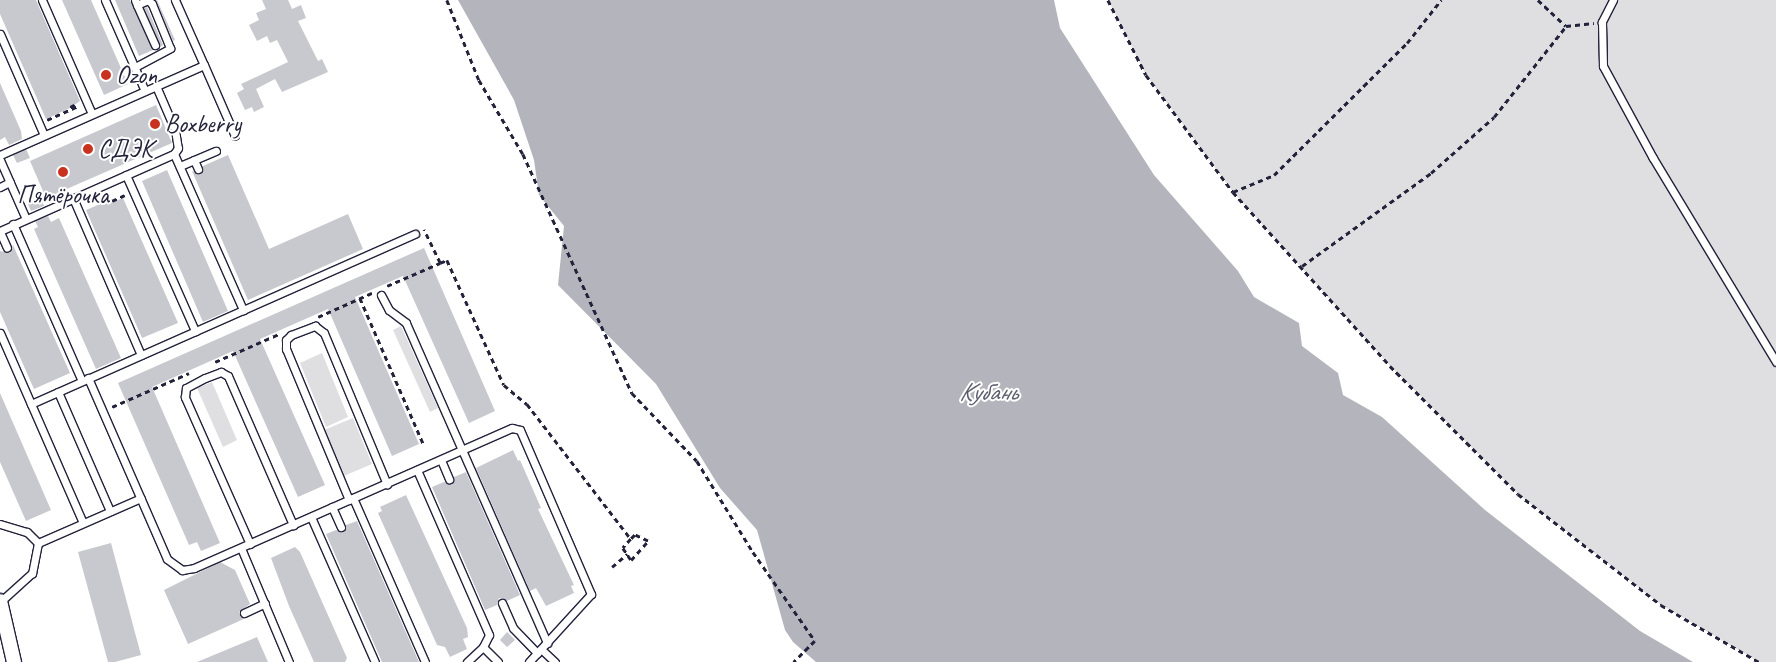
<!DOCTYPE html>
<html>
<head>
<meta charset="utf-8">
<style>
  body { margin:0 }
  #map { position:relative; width:1776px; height:662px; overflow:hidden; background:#fff; font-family:Caveat,sans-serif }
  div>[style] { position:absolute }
  .green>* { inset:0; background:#dfdfe2 }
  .water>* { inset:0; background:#b4b4bc }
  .building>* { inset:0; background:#c8c8cf }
  .path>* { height:2.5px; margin-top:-1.25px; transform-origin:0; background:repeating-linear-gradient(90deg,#22223b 0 5px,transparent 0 9px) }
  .roads { filter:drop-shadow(1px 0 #22223b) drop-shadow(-1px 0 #22223b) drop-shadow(0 1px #22223b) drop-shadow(0 -1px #22223b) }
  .service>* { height:7px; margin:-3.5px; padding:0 3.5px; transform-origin:3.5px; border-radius:3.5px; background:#fff }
  .minor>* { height:14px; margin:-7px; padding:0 7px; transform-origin:7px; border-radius:7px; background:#fff }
  .dots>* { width:14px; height:14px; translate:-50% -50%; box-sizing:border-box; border:2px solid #fff; border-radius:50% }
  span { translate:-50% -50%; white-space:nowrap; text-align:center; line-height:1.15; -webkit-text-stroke:4px #fff; paint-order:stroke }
  .poi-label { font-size:25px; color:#22223b }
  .left { translate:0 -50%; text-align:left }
  .water-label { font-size:26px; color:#5c5c6f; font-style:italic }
</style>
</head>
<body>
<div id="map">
  <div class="green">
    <div style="clip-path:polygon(1108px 0,1776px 0,1776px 662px,1759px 662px,1661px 605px,1518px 494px,1390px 366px,1233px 192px,1146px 75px)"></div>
    <div style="clip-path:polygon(401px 326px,438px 408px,430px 412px,393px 330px)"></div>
    <div style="clip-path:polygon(322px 353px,348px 417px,326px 427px,300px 363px)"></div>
    <div style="clip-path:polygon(212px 382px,237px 440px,223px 447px,197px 388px)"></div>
    <div style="clip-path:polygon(353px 418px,372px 464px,344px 476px,324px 430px)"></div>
  </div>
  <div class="water">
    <div style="clip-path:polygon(458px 0,1054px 0,1060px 28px,1154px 175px,1238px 271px,1254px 297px,1299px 323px,1302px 346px,1338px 373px,1343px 395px,1382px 417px,1485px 510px,1640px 631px,1693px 662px,816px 662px,793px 642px,785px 630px,757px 530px,720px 488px,656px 384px,558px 285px,564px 226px,539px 195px,534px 160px,514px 100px)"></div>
  </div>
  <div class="building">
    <div style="clip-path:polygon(0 0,36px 0,80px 101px,70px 108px,46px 119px,0 14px)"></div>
    <div style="clip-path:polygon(62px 0,91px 0,128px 84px,104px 95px)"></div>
    <div style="clip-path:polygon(115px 0,130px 0,153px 50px,139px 56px)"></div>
    <div style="clip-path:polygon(156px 0,157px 0,175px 40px,173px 41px)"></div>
    <div style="clip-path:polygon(262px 0,288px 0,292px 9px,301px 5px,306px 18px,298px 21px,318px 61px,322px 59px,328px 72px,282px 92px,275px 79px,256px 89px,264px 107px,254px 112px,252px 107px,245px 110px,237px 93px,244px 89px,241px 84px,288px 62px,277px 40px,270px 43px,267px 36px,257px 41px,249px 25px,259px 20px,256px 13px,266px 9px)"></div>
    <div style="clip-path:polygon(147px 7px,163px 45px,160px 47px,144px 8px)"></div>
    <div style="clip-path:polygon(0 83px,21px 131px,22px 139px,9px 145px,5px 137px,0 140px)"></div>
    <div style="clip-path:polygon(156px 105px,172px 143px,46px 198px,30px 161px)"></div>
    <div style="clip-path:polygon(26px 149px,30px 158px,17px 163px,13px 155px)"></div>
    <div style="clip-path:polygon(228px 155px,269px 249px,348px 214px,363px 249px,248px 300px,192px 171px,201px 174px,203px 166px)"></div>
    <div style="clip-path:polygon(167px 170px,228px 311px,203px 322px,142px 181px)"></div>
    <div style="clip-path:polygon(41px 198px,44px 206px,31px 211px,28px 204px)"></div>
    <div style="clip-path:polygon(123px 198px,178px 323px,142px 338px,86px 210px,112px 199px,113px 202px)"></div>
    <div style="clip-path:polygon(48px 216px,51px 222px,59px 218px,121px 358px,96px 369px,34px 229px,38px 227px,35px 221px)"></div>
    <div style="clip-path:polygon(13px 245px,70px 373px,34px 389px,0 312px,0 251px,10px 253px)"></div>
    <div style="clip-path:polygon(424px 248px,495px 411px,469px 423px,403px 276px,355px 297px,419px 444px,392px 456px,328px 309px,260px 339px,325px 485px,298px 497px,233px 351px,152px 387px,220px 543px,201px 551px,197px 542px,189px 545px,118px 383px)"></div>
    <div style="clip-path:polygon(0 393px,51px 510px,26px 521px,0 462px)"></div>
    <div style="clip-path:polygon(513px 450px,518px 461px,520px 460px,541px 508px,538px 509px,574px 585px,571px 586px,574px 593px,546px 606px,536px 588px,530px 591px,476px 468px)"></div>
    <div style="clip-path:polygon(466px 472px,520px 595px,507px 601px,499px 598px,497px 605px,485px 610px,432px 487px,444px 482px,451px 484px,454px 477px)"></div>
    <div style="clip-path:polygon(406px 495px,467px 628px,468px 637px,463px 639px,467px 649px,450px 657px,445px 647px,437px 645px,378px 513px,382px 511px,380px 507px)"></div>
    <div style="clip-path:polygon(357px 521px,382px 578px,419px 662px,382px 662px,326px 534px,336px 530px,343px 532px,346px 525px)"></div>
    <div style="clip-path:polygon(111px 543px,141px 655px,115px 662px,108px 662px,78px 552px)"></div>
    <div style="clip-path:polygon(295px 547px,300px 552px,347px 658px,345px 662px,314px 662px,289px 606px,271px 558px)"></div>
    <div style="clip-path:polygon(220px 562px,235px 570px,250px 604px,239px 612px,241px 617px,246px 618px,188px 644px,164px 590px)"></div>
    <div style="clip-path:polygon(507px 632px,515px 640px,507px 647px,500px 640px)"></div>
    <div style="clip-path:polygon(257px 637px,268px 662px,197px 662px)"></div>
  </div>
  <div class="path">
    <div style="left:447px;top:0;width:86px;rotate:68.2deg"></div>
    <div style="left:479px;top:80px;width:86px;rotate:59.3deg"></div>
    <div style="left:523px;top:154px;width:263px;rotate:65.5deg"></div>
    <div style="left:632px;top:393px;width:94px;rotate:46.3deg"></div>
    <div style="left:697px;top:461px;width:107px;rotate:58.4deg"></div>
    <div style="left:753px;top:552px;width:108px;rotate:55.1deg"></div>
    <div style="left:815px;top:641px;width:30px;rotate:135deg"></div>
    <div style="left:1108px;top:0;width:84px;rotate:63.1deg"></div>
    <div style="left:1146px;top:75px;width:146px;rotate:53.4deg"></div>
    <div style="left:1233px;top:192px;width:234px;rotate:47.9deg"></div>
    <div style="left:1390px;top:366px;width:181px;rotate:45deg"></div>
    <div style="left:1518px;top:494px;width:181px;rotate:37.8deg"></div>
    <div style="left:1661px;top:605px;width:113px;rotate:30.2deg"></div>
    <div style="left:1538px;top:0;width:38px;rotate:43deg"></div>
    <div style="left:1566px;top:26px;width:28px;rotate:-6deg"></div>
    <div style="left:70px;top:107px;width:7px;rotate:-27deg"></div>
    <div style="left:47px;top:120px;width:35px;rotate:-24deg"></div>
    <div style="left:1233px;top:192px;width:44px;rotate:-22.5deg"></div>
    <div style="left:1274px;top:175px;width:187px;rotate:-44.8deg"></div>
    <div style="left:1407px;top:43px;width:55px;rotate:-51.7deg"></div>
    <div style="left:112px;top:201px;width:14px;rotate:-25deg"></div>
    <div style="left:440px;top:263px;width:8px;rotate:-23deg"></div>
    <div style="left:447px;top:260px;width:137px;rotate:65.5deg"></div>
    <div style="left:504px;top:385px;width:30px;rotate:40deg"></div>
    <div style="left:527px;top:404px;width:170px;rotate:52.4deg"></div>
    <div style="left:631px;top:539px;width:12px;rotate:132deg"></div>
    <div style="left:623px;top:548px;width:14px;rotate:56deg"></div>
    <div style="left:631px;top:560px;width:25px;rotate:-48deg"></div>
    <div style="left:648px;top:541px;width:14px;rotate:-155deg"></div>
    <div style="left:635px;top:535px;width:6px;rotate:135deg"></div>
    <div style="left:1302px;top:266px;width:159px;rotate:-35.8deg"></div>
    <div style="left:1431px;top:173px;width:84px;rotate:-41.6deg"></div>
    <div style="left:1494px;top:117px;width:116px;rotate:-51.6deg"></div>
    <div style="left:387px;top:286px;width:58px;rotate:-23.5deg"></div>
    <div style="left:440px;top:263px;width:37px;rotate:-116deg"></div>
    <div style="left:360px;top:298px;width:160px;rotate:66.5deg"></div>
    <div style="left:318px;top:317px;width:59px;rotate:-24deg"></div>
    <div style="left:215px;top:362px;width:70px;rotate:-23.6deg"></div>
    <div style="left:112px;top:407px;width:84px;rotate:-23.8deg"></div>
    <div style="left:612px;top:567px;width:20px;rotate:-41deg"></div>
  </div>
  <div class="roads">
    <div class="service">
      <div style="left:42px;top:0;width:124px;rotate:66.3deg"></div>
      <div style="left:105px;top:0;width:99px;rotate:66.3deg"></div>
      <div style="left:175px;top:0;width:71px;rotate:66deg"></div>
      <div style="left:1613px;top:0;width:25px;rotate:117deg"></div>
      <div style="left:1602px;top:22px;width:44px;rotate:88.7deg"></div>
      <div style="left:1603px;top:66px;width:105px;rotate:61.5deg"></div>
      <div style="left:1653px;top:158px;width:238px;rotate:58.9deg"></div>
      <div style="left:137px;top:5px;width:44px;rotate:65.8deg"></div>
      <div style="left:0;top:34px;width:110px;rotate:66.5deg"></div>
      <div style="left:135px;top:67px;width:40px;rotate:-28deg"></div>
      <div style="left:170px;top:48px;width:48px;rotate:-112.2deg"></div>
      <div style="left:152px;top:4px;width:6px;rotate:-135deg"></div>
      <div style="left:148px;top:0;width:12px;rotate:156deg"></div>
      <div style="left:137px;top:5px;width:5px;rotate:-112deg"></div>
      <div style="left:156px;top:86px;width:48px;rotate:66.6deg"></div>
      <div style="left:175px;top:130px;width:18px;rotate:81deg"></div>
      <div style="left:178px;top:148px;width:7px;rotate:124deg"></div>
      <div style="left:0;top:155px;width:223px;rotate:-23.8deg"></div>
      <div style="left:204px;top:65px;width:77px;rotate:66.4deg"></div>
      <div style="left:0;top:160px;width:64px;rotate:66.2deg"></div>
      <div style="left:194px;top:160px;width:10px;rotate:66deg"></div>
      <div style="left:180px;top:166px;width:39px;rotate:-23deg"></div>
      <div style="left:126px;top:175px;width:171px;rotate:66.1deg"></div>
      <div style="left:0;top:187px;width:11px;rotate:-27deg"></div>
      <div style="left:73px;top:198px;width:171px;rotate:66.6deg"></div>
      <div style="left:13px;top:224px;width:171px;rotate:66.3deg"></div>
      <div style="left:0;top:231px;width:190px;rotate:-23.9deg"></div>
      <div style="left:174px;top:154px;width:171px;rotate:66.1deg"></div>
      <div style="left:0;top:232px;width:17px;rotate:66deg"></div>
      <div style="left:381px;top:295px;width:17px;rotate:62deg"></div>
      <div style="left:389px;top:310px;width:21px;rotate:37deg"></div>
      <div style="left:406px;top:323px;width:350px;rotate:66.2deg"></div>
      <div style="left:0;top:333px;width:207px;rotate:66.4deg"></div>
      <div style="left:88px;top:378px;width:197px;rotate:66.4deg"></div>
      <div style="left:167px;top:559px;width:19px;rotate:36deg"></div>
      <div style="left:182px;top:570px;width:12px;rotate:-9deg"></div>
      <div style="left:194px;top:568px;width:347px;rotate:-23.8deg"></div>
      <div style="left:512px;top:428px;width:8px;rotate:14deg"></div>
      <div style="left:520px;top:430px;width:179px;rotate:66.6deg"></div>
      <div style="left:591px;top:594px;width:92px;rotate:132.4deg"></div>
      <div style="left:58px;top:392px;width:130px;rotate:66.4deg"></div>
      <div style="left:31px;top:404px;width:420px;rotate:-23.9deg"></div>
      <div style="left:441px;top:460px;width:21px;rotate:67deg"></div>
      <div style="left:417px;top:470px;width:180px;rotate:66.4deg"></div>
      <div style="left:489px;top:635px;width:13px;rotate:117deg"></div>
      <div style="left:483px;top:647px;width:22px;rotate:137deg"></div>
      <div style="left:353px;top:498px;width:179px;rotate:66.3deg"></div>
      <div style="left:349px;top:500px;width:164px;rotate:-112.6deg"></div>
      <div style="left:286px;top:349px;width:9px;rotate:-90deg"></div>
      <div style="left:286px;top:340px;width:7px;rotate:-45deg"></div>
      <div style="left:291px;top:335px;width:26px;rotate:-21deg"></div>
      <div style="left:315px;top:326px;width:11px;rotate:38deg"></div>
      <div style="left:324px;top:333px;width:164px;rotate:67.4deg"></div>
      <div style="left:332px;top:507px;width:22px;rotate:66deg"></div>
      <div style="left:311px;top:517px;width:158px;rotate:66.2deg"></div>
      <div style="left:0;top:524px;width:28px;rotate:17deg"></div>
      <div style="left:27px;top:532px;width:16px;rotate:45deg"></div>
      <div style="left:38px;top:543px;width:31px;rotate:101deg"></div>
      <div style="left:32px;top:573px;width:43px;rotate:137.8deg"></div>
      <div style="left:38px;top:543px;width:112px;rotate:-23.6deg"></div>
      <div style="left:250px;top:544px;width:161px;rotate:-113.9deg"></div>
      <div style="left:185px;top:397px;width:9px;rotate:-84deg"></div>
      <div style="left:186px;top:388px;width:21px;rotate:-28deg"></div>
      <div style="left:205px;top:378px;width:17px;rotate:-21deg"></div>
      <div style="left:221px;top:372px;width:8px;rotate:30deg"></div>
      <div style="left:228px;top:376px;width:163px;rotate:66.4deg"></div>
      <div style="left:241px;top:548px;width:124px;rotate:67.2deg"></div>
      <div style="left:502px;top:603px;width:27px;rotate:66deg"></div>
      <div style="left:513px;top:628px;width:35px;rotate:46deg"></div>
      <div style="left:244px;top:613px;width:23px;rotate:-25deg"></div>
      <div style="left:483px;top:647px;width:21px;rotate:45deg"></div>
      <div style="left:541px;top:649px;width:19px;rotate:43deg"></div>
    </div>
    <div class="minor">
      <div style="left:0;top:601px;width:63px;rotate:77.1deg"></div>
    </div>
  </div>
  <div class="dots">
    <div style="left:106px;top:75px;background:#c8321e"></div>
    <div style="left:155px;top:124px;background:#c8321e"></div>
    <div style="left:88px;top:149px;background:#c8321e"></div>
    <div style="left:63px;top:172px;background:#c8321e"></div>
  </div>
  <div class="poi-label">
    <span class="left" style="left:116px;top:75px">Ozon</span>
    <span class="left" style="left:165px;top:124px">Boxberry</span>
    <span class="left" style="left:98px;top:149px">СДЭК</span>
    <span style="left:63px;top:195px">Пятёрочка</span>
  </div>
  <div class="water-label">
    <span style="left:988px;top:392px">Кубань</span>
  </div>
</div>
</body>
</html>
